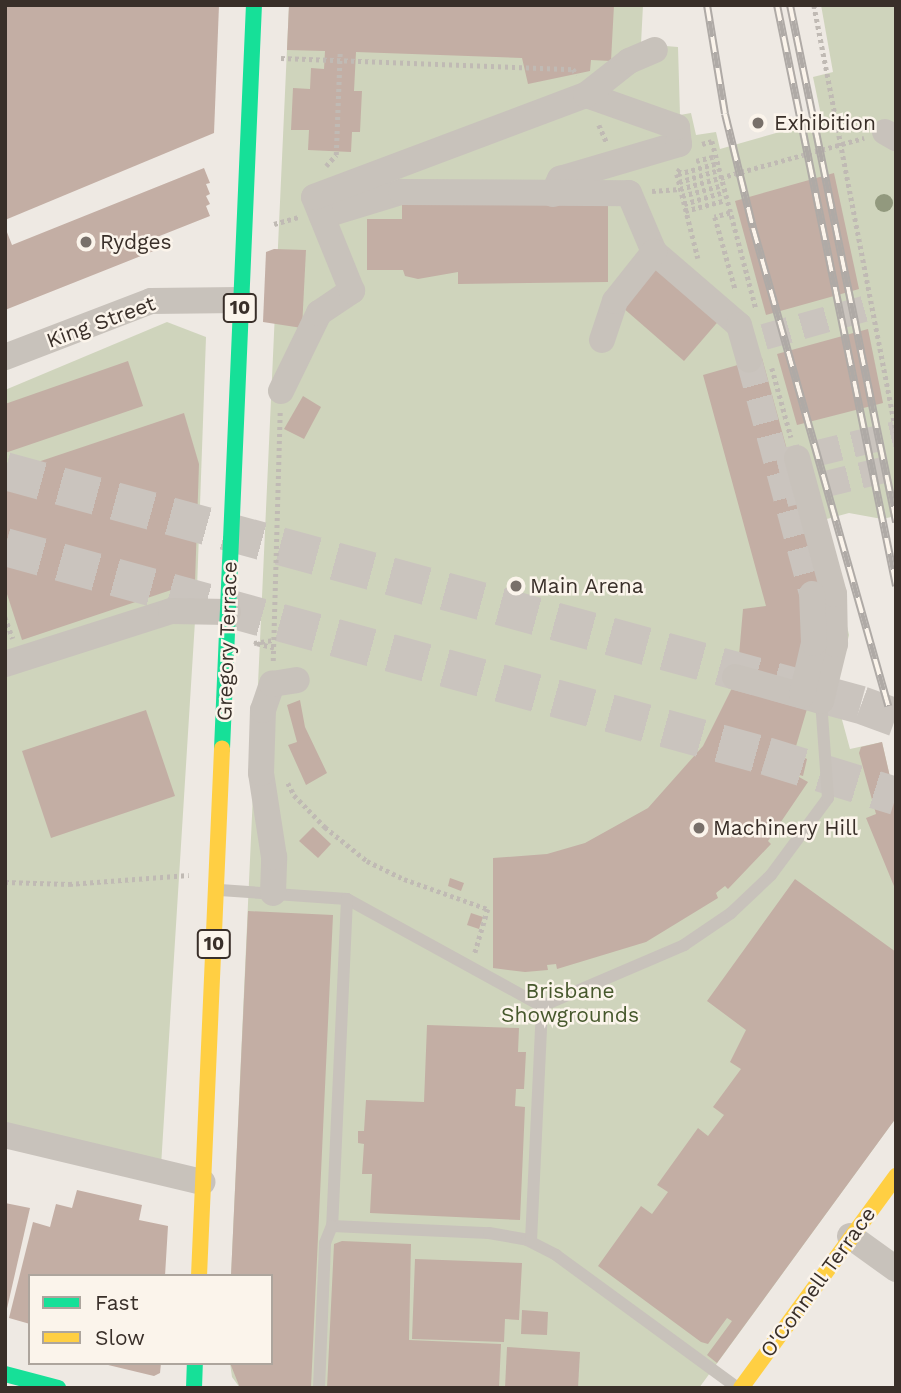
<!DOCTYPE html>
<html>
<head>
<meta charset="utf-8">
<style>
  body { margin:0 }
  #map { position:relative; width:901px; height:1393px; overflow:hidden; background:#eee9e3; font-family:"Work Sans",sans-serif }
  div>[style] { position:absolute }
  .green>* { inset:0; background:#cfd4bc }
  .building>* { inset:0; background:#c3aea4 }
  .street-tunnel>* { height:26px; margin-top:-13px; transform-origin:0; background:repeating-linear-gradient(90deg,#cac4be 0 26px,transparent 0 39px) }
  .highway-tunnel>* { height:38px; margin-top:-19px; transform-origin:0; background:repeating-linear-gradient(90deg,#cac4be 0 38px,transparent 0 57px) }
  .path>* { height:4.5px; margin-top:-2.25px; transform-origin:0; background:repeating-linear-gradient(90deg,#c0bab4 0 3.5px,transparent 0 7px) }
  .lane>* { height:12px; margin:-6px; padding:0 6px; transform-origin:6px; border-radius:6px; background:#c8c2bb }
  .street>* { height:26px; margin:-13px; padding:0 13px; transform-origin:13px; border-radius:13px; background:#c8c2bb }
  .fast>* { height:16px; margin:-8px; padding:0 8px; transform-origin:8px; border-radius:8px; background:#16e098 }
  .slow>* { height:16px; margin:-8px; padding:0 8px; transform-origin:8px; border-radius:8px; background:#ffcf43 }
  .rail>* { height:8px; margin-top:-4px; transform-origin:0; background:repeating-linear-gradient(90deg,#fbf4eb 0 16px,#afaaa6 0 32px); box-sizing:border-box; border-block:2px solid #afaaa6 }
  .trees>* { width:18px; height:18px; margin:-9px; border-radius:50%; background:#92997e }
  .dots>* { width:19px; height:19px; translate:-50% -50%; box-sizing:border-box; border:4px solid #fbf4eb; border-radius:50% }
  span { translate:-50% -50%; white-space:nowrap; text-align:center; line-height:1.15; -webkit-text-stroke:5px #fbf4eb; paint-order:stroke }
  .shield-label span { padding:2px 5px; background:#fbf4eb; border:2px solid; border-radius:5px; -webkit-text-stroke-width:0 }
  .shield-label { font-size:19px; color:#392f29; font-weight:700 }
  .poi-label { font-size:21px; color:#392f29 }
  .left { translate:0 -50%; text-align:left }
  .street-label { font-size:21px; color:#392f29 }
  .park-label { font-size:21px; color:#46582c }
  .frame { position:absolute; inset:0; border:7px solid #392f29; pointer-events:none }
  .legend { position:absolute; left:28px; top:1274px; width:245px; height:91px; box-sizing:border-box; background:#fbf4eb; border:2px solid #ada59d; margin:0; padding:9px 12px; list-style:none; font-size:21px; color:#392f29 }
  .legend li { display:flex; align-items:center; gap:14px; height:35px }
  .legend b { width:35px; border:2px solid #ada59d }
</style>
</head>
<body>
<div id="map">
  <div class="green">
    <div style="clip-path:polygon(289px 5px,643px 5px,641px 44px,678px 47px,680px 115px,691px 113px,696px 135px,716px 132px,720px 149px,822px 120px,813px 77px,833px 72px,821px 5px,896px 5px,896px 516px,882px 519px,849px 513px,823px 520px,849px 635px,835px 694px,850px 749px,882px 742px,896px 803px,896px 1118px,699px 1388px,240px 1388px,232px 1377px,230px 1363px,271px 1363px,271px 1276px,231px 1276px)"></div>
    <div style="clip-path:polygon(167px 322px,206px 337px,197px 589px,161px 1166px,5px 1126px,5px 390px)"></div>
  </div>
  <div class="building">
    <div style="clip-path:polygon(5px 5px,219px 5px,214px 133px,5px 220px)"></div>
    <div style="clip-path:polygon(289px 5px,614px 5px,611px 61px,591px 60px,590px 71px,528px 84px,522px 58px,356px 52px,354px 91px,362px 91px,360px 132px,352px 132px,351px 152px,308px 150px,309px 130px,291px 130px,293px 88px,310px 89px,311px 68px,324px 69px,325px 51px,287px 50px)"></div>
    <div style="clip-path:polygon(204px 168px,210px 183px,206px 184px,210px 194px,206px 196px,210px 204px,206px 206px,210px 216px,152px 239px,156px 250px,5px 310px,5px 227px,12px 245px)"></div>
    <div style="clip-path:polygon(834px 173px,859px 289px,766px 315px,735px 201px)"></div>
    <div style="clip-path:polygon(608px 201px,608px 282px,458px 284px,458px 272px,418px 279px,405px 276px,403px 270px,367px 270px,367px 219px,402px 219px,402px 203px)"></div>
    <div style="clip-path:polygon(274px 249px,306px 250px,302px 328px,263px 322px,266px 252px)"></div>
    <div style="clip-path:polygon(659px 263px,722px 317px,684px 361px,622px 307px)"></div>
    <div style="clip-path:polygon(868px 329px,883px 403px,797px 425px,777px 354px)"></div>
    <div style="clip-path:polygon(762px 358px,825px 589px,805px 623px,797px 681px,738px 667px,743px 609px,766px 606px,703px 375px)"></div>
    <div style="clip-path:polygon(128px 361px,143px 406px,5px 453px,5px 404px)"></div>
    <div style="clip-path:polygon(303px 396px,321px 407px,304px 439px,284px 429px)"></div>
    <div style="clip-path:polygon(184px 413px,199px 464px,195px 582px,22px 640px,5px 588px,5px 473px)"></div>
    <div style="clip-path:polygon(733px 686px,807px 709px,794px 753px,807px 759px,803px 776px,790px 772px,808px 782px,768px 841px,771px 844px,728px 889px,725px 886px,716px 893px,718px 898px,646px 942px,557px 969px,556px 964px,547px 965px,548px 970px,525px 972px,493px 968px,493px 858px,547px 854px,585px 843px,648px 808px,703px 746px)"></div>
    <div style="clip-path:polygon(300px 700px,305px 727px,327px 773px,306px 785px,288px 745px,297px 742px,287px 705px)"></div>
    <div style="clip-path:polygon(146px 710px,175px 796px,51px 838px,22px 751px)"></div>
    <div style="clip-path:polygon(882px 742px,896px 803px,896px 891px,866px 818px,876px 814px,859px 753px,861px 747px)"></div>
    <div style="clip-path:polygon(313px 827px,331px 844px,318px 858px,299px 841px)"></div>
    <div style="clip-path:polygon(450px 878px,464px 883px,461px 891px,448px 886px)"></div>
    <div style="clip-path:polygon(795px 879px,896px 952px,896px 1118px,717px 1363px,707px 1355px,732px 1321px,727px 1318px,708px 1344px,701px 1342px,598px 1266px,641px 1206px,652px 1214px,668px 1192px,657px 1185px,698px 1128px,708px 1136px,724px 1115px,713px 1107px,741px 1069px,730px 1062px,746px 1030px,707px 1001px)"></div>
    <div style="clip-path:polygon(248px 911px,333px 915px,311px 1388px,240px 1388px,230px 1363px,271px 1363px,271px 1276px,231px 1276px)"></div>
    <div style="clip-path:polygon(471px 913px,483px 917px,479px 929px,467px 925px)"></div>
    <div style="clip-path:polygon(427px 1025px,519px 1028px,518px 1052px,526px 1052px,524px 1089px,516px 1089px,515px 1106px,525px 1107px,520px 1220px,370px 1213px,372px 1174px,362px 1174px,364px 1144px,358px 1143px,358px 1131px,364px 1131px,366px 1100px,424px 1102px)"></div>
    <div style="clip-path:polygon(77px 1190px,142px 1205px,139px 1220px,168px 1226px,165px 1276px,30px 1276px,30px 1324px,9px 1318px,33px 1222px,50px 1227px,56px 1204px,72px 1208px)"></div>
    <div style="clip-path:polygon(5px 1203px,30px 1208px,6px 1313px,5px 1313px)"></div>
    <div style="clip-path:polygon(342px 1241px,411px 1244px,409px 1340px,501px 1344px,499px 1388px,327px 1388px,334px 1244px)"></div>
    <div style="clip-path:polygon(415px 1259px,522px 1263px,519px 1320px,505px 1319px,504px 1342px,412px 1339px)"></div>
    <div style="clip-path:polygon(522px 1310px,548px 1312px,547px 1335px,521px 1334px)"></div>
    <div style="clip-path:polygon(507px 1347px,580px 1352px,578px 1388px,505px 1388px)"></div>
    <div style="clip-path:polygon(161px 1363px,160px 1373px,154px 1376px,104px 1364px)"></div>
  </div>
  <div class="street-tunnel">
    <div style="left:764px;top:337px;width:111px;rotate:-15.7deg"></div>
    <div style="left:749px;top:360px;width:242px;rotate:74.9deg"></div>
    <div style="left:777px;top:463px;width:122px;rotate:-13.7deg"></div>
    <div style="left:785px;top:494px;width:114px;rotate:-13.7deg"></div>
  </div>
  <div class="highway-tunnel">
    <div style="left:5px;top:471px;width:887px;rotate:15.29deg"></div>
    <div style="left:861px;top:705px;width:37px;rotate:20deg"></div>
    <div style="left:5px;top:547px;width:789px;rotate:15.36deg"></div>
    <div style="left:766px;top:756px;width:136px;rotate:17.1deg"></div>
  </div>
  <div class="path">
    <div style="left:814px;top:5px;width:435px;rotate:79.1deg"></div>
    <div style="left:281px;top:58px;width:292px;rotate:2.2deg"></div>
    <div style="left:573px;top:69px;width:7px;rotate:56deg"></div>
    <div style="left:599px;top:125px;width:20px;rotate:66deg"></div>
    <div style="left:702px;top:144px;width:10px;rotate:-17deg"></div>
    <div style="left:712px;top:141px;width:174px;rotate:75.3deg"></div>
    <div style="left:696px;top:161px;width:21px;rotate:-14deg"></div>
    <div style="left:326px;top:166px;width:15px;rotate:-48deg"></div>
    <div style="left:336px;top:155px;width:103px;rotate:-87.8deg"></div>
    <div style="left:680px;top:169px;width:6px;rotate:121deg"></div>
    <div style="left:677px;top:174px;width:87px;rotate:76deg"></div>
    <div style="left:678px;top:174px;width:41px;rotate:-15.4deg"></div>
    <div style="left:679px;top:182px;width:42px;rotate:-16.7deg"></div>
    <div style="left:652px;top:191px;width:28px;rotate:-4deg"></div>
    <div style="left:680px;top:189px;width:191px;rotate:-15.5deg"></div>
    <div style="left:682px;top:196px;width:42px;rotate:-15deg"></div>
    <div style="left:684px;top:204px;width:42px;rotate:-16.7deg"></div>
    <div style="left:685px;top:211px;width:42px;rotate:-15deg"></div>
    <div style="left:730px;top:213px;width:16px;rotate:165deg"></div>
    <div style="left:715px;top:217px;width:74px;rotate:74.3deg"></div>
    <div style="left:274px;top:224px;width:26px;rotate:-16deg"></div>
    <div style="left:772px;top:368px;width:72px;rotate:74.6deg"></div>
    <div style="left:5px;top:617px;width:23px;rotate:70deg"></div>
    <div style="left:274px;top:648px;width:21px;rotate:-166deg"></div>
    <div style="left:254px;top:643px;width:20px;rotate:-9deg"></div>
    <div style="left:273px;top:661px;width:250px;rotate:-88.4deg"></div>
    <div style="left:288px;top:783px;width:13px;rotate:63deg"></div>
    <div style="left:294px;top:795px;width:45px;rotate:45.9deg"></div>
    <div style="left:325px;top:827px;width:54px;rotate:39deg"></div>
    <div style="left:367px;top:861px;width:41px;rotate:25.9deg"></div>
    <div style="left:404px;top:879px;width:89px;rotate:19.7deg"></div>
    <div style="left:488px;top:909px;width:46px;rotate:106.5deg"></div>
    <div style="left:5px;top:882px;width:64px;rotate:1.8deg"></div>
    <div style="left:69px;top:884px;width:120px;rotate:-4.3deg"></div>
  </div>
  <div class="lane">
    <div style="left:220px;top:890px;width:127px;rotate:4.1deg"></div>
    <div style="left:347px;top:899px;width:222px;rotate:28.8deg"></div>
    <div style="left:347px;top:899px;width:327px;rotate:92.6deg"></div>
    <div style="left:332px;top:1226px;width:157px;rotate:2.6deg"></div>
    <div style="left:489px;top:1233px;width:39px;rotate:10deg"></div>
    <div style="left:527px;top:1240px;width:33px;rotate:27deg"></div>
    <div style="left:556px;top:1255px;width:225px;rotate:36.2deg"></div>
    <div style="left:542px;top:1006px;width:155px;rotate:-23.2deg"></div>
    <div style="left:684px;top:945px;width:57px;rotate:-34.2deg"></div>
    <div style="left:731px;top:913px;width:55px;rotate:-43.5deg"></div>
    <div style="left:771px;top:875px;width:96px;rotate:-53.5deg"></div>
    <div style="left:828px;top:798px;width:97px;rotate:-94.1deg"></div>
    <div style="left:531px;top:1241px;width:235px;rotate:-87.3deg"></div>
    <div style="left:319px;top:1388px;width:145px;rotate:-87.6deg"></div>
    <div style="left:325px;top:1243px;width:18px;rotate:-68deg"></div>
  </div>
  <div class="street">
    <div style="left:885px;top:132px;width:13px;rotate:29deg"></div>
    <div style="left:553px;top:194px;width:17px;rotate:-65deg"></div>
    <div style="left:560px;top:179px;width:124px;rotate:-16.4deg"></div>
    <div style="left:679px;top:144px;width:17px;rotate:-97deg"></div>
    <div style="left:677px;top:127px;width:96px;rotate:-160.6deg"></div>
    <div style="left:322px;top:216px;width:83px;rotate:-16.9deg"></div>
    <div style="left:401px;top:192px;width:228px;rotate:0.3deg"></div>
    <div style="left:629px;top:193px;width:64px;rotate:67deg"></div>
    <div style="left:654px;top:252px;width:112px;rotate:40.7deg"></div>
    <div style="left:739px;top:325px;width:36px;rotate:74deg"></div>
    <div style="left:602px;top:340px;width:41px;rotate:-71.6deg"></div>
    <div style="left:615px;top:301px;width:63px;rotate:-51.5deg"></div>
    <div style="left:5px;top:357px;width:156px;rotate:-21deg"></div>
    <div style="left:151px;top:301px;width:89px;rotate:-0.6deg"></div>
    <div style="left:281px;top:391px;width:87px;rotate:-64deg"></div>
    <div style="left:319px;top:313px;width:40px;rotate:-34deg"></div>
    <div style="left:352px;top:291px;width:101px;rotate:-112deg"></div>
    <div style="left:314px;top:197px;width:290px;rotate:-20.6deg"></div>
    <div style="left:586px;top:95px;width:55px;rotate:-38.3deg"></div>
    <div style="left:629px;top:61px;width:28px;rotate:-23deg"></div>
    <div style="left:5px;top:664px;width:174px;rotate:-17.7deg"></div>
    <div style="left:171px;top:611px;width:57px;rotate:1deg"></div>
    <div style="left:735px;top:677px;width:89px;rotate:15.6deg"></div>
    <div style="left:821px;top:701px;width:59px;rotate:-76.2deg"></div>
    <div style="left:835px;top:644px;width:50px;rotate:-91.1deg"></div>
    <div style="left:834px;top:594px;width:141px;rotate:-105.2deg"></div>
    <div style="left:802px;top:695px;width:53px;rotate:-77deg"></div>
    <div style="left:814px;top:643px;width:49px;rotate:-92.3deg"></div>
    <div style="left:273px;top:893px;width:36px;rotate:-88deg"></div>
    <div style="left:274px;top:857px;width:85px;rotate:-98.8deg"></div>
    <div style="left:261px;top:773px;width:63px;rotate:-88.2deg"></div>
    <div style="left:263px;top:710px;width:28px;rotate:-71deg"></div>
    <div style="left:272px;top:684px;width:25px;rotate:-9deg"></div>
    <div style="left:5px;top:1135px;width:203px;rotate:13.4deg"></div>
    <div style="left:850px;top:1236px;width:57px;rotate:35.7deg"></div>
  </div>
  <div class="fast">
    <div style="left:222px;top:749px;width:745px;rotate:-87.54deg"></div>
    <div style="left:5px;top:1374px;width:55px;rotate:14.8deg"></div>
    <div style="left:194px;top:1388px;width:25px;rotate:-88deg"></div>
  </div>
  <div class="slow">
    <div style="left:199px;top:1276px;width:528px;rotate:-87.5deg"></div>
    <div style="left:741px;top:1388px;width:263px;rotate:-53.8deg"></div>
  </div>
  <div class="rail">
    <div style="left:707px;top:5px;width:110px;rotate:80.6deg"></div>
    <div style="left:725px;top:114px;width:117px;rotate:76.2deg"></div>
    <div style="left:753px;top:228px;width:497px;rotate:74.2deg"></div>
    <div style="left:777px;top:5px;width:593px;rotate:78.42deg"></div>
    <div style="left:790px;top:5px;width:528px;rotate:78.41deg"></div>
  </div>
  <div class="trees">
    <div style="left:884px;top:203px"></div>
  </div>
  <div class="dots">
    <div style="left:758px;top:123px;background:#78706a"></div>
    <div style="left:86px;top:242px;background:#78706a"></div>
    <div style="left:516px;top:586px;background:#78706a"></div>
    <div style="left:699px;top:828px;background:#78706a"></div>
  </div>
  <div class="shield-label">
    <span style="left:240px;top:308px">10</span>
    <span style="left:214px;top:944px">10</span>
  </div>
  <div class="poi-label">
    <span class="left" style="left:774px;top:123px">Exhibition</span>
    <span class="left" style="left:100px;top:242px">Rydges</span>
    <span class="left" style="left:530px;top:586px">Main Arena</span>
    <span class="left" style="left:713px;top:828px">Machinery Hill</span>
  </div>
  <div class="street-label">
    <span style="left:101px;top:322px;rotate:-20deg">King Street</span>
    <span style="left:227px;top:641px;rotate:-88deg">Gregory Terrace</span>
    <span style="left:818px;top:1282px;rotate:-54deg">O'Connell Terrace</span>
  </div>
  <div class="park-label">
    <span style="left:570px;top:1003px">Brisbane<br>Showgrounds</span>
  </div>
  <div class="frame"></div>
  <ul class="legend">
  <li><b style="height:9px;background:#16e098"></b>Fast</li>
  <li><b style="height:9px;background:#ffcf43"></b>Slow</li>
  </ul>
</div>
</body>
</html>
